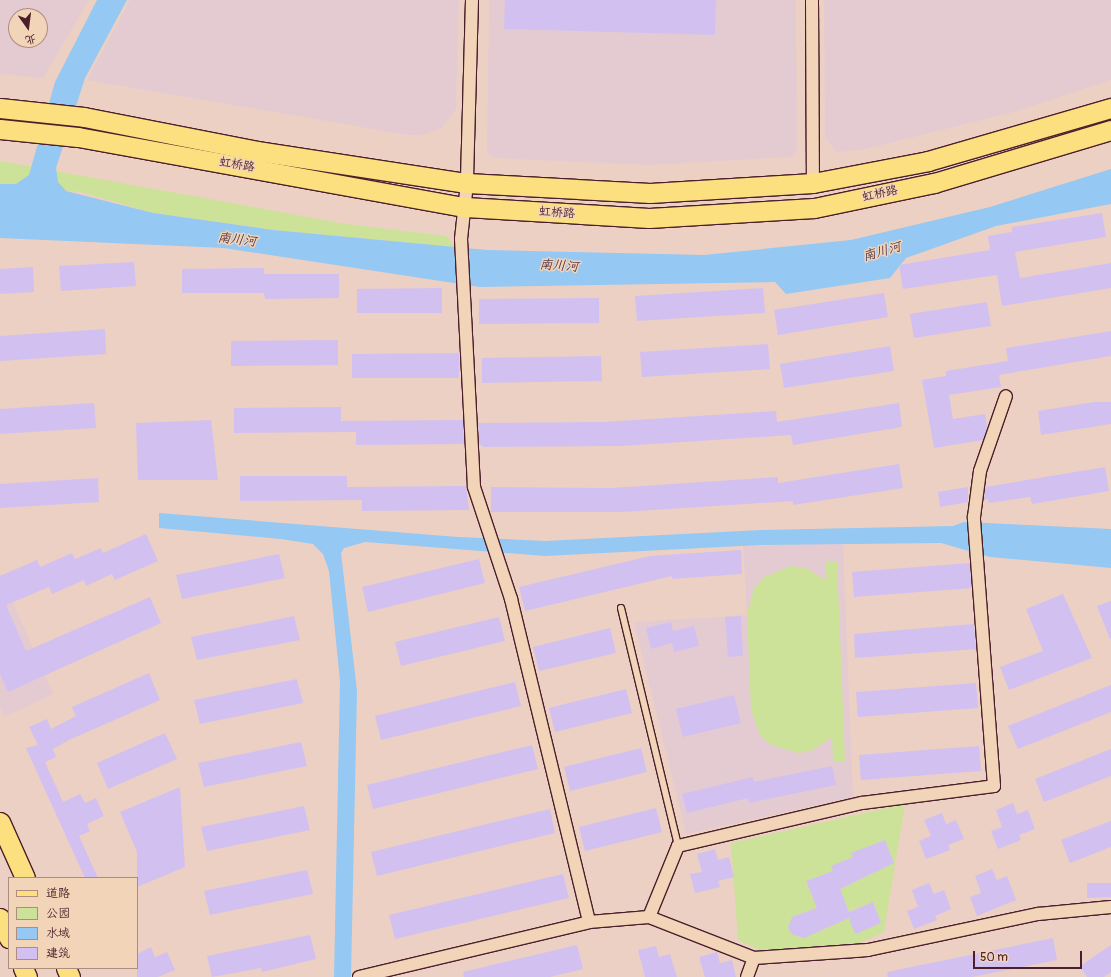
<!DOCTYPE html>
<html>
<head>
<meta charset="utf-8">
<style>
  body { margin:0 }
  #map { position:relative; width:1111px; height:977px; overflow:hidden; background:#ecd0c3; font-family:Pangolin,"LXGW WenKai TC",sans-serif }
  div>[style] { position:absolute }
  .built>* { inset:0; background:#e4cbd1 }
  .green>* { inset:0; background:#cbe298 }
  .water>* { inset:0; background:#95c8f2 }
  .building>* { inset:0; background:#d2c0f1 }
  .roads { filter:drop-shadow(1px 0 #4a1f2b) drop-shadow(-1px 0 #4a1f2b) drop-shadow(0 1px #4a1f2b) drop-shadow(0 -1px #4a1f2b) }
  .service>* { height:6px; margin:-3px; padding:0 3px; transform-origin:3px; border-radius:3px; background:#f2d4b8 }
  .minor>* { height:12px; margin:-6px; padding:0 6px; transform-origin:6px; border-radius:6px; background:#f2d4b8 }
  .primary>* { height:19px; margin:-9.5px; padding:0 9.5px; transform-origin:9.5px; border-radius:9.5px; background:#fce080 }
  span { translate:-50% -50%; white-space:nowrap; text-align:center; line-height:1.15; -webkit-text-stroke:3px #f2d4b8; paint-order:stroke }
  .street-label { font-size:12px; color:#4a1f2b }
  .water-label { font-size:13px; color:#553849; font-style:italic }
  .legend { position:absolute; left:8px; top:877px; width:130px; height:92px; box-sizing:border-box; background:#f2d4b8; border:1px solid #af8c80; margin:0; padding:5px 7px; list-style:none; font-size:12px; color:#4a1f2b }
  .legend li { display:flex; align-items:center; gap:8px; height:20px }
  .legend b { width:20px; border:1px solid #af8c80 }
  .north { position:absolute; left:8px; top:8px; width:40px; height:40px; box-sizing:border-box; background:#f2d4b8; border:1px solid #af8c80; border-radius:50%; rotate:166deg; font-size:11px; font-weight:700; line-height:16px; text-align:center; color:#4a1f2b }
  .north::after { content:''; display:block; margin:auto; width:14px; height:18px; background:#4a1f2b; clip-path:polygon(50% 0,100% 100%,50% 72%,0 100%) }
  .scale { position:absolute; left:973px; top:951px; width:109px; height:18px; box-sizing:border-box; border:2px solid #4a1f2b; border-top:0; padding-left:5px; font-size:12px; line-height:14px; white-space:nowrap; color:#4a1f2b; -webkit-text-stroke:3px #f2d4b8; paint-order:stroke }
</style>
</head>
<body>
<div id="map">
  <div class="built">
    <div style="clip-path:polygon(evenodd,0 0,89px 0,43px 78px,0 74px,0 0,16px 16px,40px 16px,40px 40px,16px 40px,16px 16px)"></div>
    <div style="clip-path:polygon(130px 0,459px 0,456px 109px,442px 128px,423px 135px,408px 135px,87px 80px)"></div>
    <div style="clip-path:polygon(489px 0,796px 0,797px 151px,791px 157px,648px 165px,493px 158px,487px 152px)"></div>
    <div style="clip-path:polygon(824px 0,1111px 0,1111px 80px,1014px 112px,862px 150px,836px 152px,825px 137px)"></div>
    <div style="clip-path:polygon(843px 543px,853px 797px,686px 834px,634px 622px,747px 615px,743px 546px)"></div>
    <div style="clip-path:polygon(0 573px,53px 694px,4px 717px,0 707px)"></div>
  </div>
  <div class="green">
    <div style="clip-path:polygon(0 161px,346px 224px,447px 236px,455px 247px,273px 230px,153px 213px,81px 192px,0 184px)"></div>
    <div style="clip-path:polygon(825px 562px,837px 562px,845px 761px,833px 762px,832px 737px,813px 750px,799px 753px,771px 745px,760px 735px,751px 710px,747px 614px,754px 588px,764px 577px,791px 566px,806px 568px,825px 580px)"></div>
    <div style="clip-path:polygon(evenodd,905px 804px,884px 932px,859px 943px,762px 951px,738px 940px,731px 843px,905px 804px,885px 840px,894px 863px,840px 889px,843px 897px,836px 900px,844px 920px,804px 938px,793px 935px,788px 928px,792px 917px,817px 908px,806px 881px,833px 871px,853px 857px,852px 853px,885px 840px,905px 804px,873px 902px,881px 923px,855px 933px,847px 912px,873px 902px)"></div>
  </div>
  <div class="water">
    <div style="clip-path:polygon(97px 0,127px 0,85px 78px,56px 168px,58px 182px,66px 191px,153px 213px,273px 230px,487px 250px,704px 255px,851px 240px,990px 207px,1111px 169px,1111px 204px,996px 226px,906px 258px,890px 278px,786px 294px,775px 282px,480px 287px,224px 248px,0 238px,0 184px,16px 184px,29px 175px,55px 82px)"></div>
    <div style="clip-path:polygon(159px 513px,458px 537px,546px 541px,761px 530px,953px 526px,964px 522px,1111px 529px,1111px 568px,990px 557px,941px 543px,760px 545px,545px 556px,365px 542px,344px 548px,341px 553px,357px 691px,351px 977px,334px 977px,340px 681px,329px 571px,323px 554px,313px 544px,281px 539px,159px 528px)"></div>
  </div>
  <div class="building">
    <div style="clip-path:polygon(505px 0,716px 0,715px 35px,504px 29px)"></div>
    <div style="clip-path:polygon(1102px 213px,1106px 237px,1015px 252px,1020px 278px,1111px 263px,1111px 288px,1002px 306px,997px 275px,903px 289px,899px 265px,990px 250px,988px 236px,1012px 232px,1012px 227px)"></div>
    <div style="clip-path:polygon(134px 262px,136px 286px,61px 291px,59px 266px)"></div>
    <div style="clip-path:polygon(33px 267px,34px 292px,0 294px,0 269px)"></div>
    <div style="clip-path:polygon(264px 268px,264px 274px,339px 274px,339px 298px,265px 299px,264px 293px,182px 293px,182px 269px)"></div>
    <div style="clip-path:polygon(442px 288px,442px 313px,357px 313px,357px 289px)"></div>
    <div style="clip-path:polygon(763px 288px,765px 313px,637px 321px,635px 296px)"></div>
    <div style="clip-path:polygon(884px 293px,888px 317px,778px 335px,774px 310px)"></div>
    <div style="clip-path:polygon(599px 298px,599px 323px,479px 324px,479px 299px)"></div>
    <div style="clip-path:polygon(987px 302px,991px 326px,914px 338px,910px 314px)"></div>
    <div style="clip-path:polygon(105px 329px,106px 354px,0 361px,0 336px)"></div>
    <div style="clip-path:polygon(1111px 331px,1111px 356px,999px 375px,1001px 387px,949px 395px,953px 419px,985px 414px,987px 427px,983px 440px,934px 448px,922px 380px,946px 376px,946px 371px,1008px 361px,1006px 348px)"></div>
    <div style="clip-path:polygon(338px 340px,338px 365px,231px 366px,231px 341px)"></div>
    <div style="clip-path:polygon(768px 344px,770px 369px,642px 377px,640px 352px)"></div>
    <div style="clip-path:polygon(890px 346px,894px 371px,784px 388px,780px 364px)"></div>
    <div style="clip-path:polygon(459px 353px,459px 378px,352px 378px,352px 354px)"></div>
    <div style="clip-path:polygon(601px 356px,602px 381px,482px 383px,482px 358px)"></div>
    <div style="clip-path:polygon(1094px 402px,1111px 402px,1111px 424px,1041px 435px,1038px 411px)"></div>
    <div style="clip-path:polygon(94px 403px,96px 428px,0 434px,0 409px)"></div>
    <div style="clip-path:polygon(899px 403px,902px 427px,793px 445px,791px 435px,621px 446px,484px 447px,479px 444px,478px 423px,604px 422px,776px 411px,777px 422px)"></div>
    <div style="clip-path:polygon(341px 407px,341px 421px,463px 420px,464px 444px,356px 445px,356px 432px,234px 433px,234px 408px)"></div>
    <div style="clip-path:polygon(211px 420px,218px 480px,138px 480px,136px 423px)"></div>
    <div style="clip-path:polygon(899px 464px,903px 488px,793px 505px,793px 501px,622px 512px,491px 512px,491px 487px,611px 488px,778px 477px,778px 483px)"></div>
    <div style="clip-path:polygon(1105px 467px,1109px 491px,1032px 504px,1030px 497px,989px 503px,988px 499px,984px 500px,985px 487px)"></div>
    <div style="clip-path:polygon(240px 476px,347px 476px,347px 487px,466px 486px,469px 510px,362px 511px,362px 500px,240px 501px)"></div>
    <div style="clip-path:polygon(98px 478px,99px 502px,0 508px,0 484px)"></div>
    <div style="clip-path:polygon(968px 487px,968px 502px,940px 507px,938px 492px)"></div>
    <div style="clip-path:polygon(146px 534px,158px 561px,115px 580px,112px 574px,86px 586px,84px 580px,52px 594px,49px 587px,6px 605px,26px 651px,150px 597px,161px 623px,8px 692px,0 674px,0 576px,37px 560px,40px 567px,72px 553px,75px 559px,101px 548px,103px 553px)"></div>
    <div style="clip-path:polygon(741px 550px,742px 574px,672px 579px,672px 576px,525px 611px,519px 587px,650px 556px)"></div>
    <div style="clip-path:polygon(279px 554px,285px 578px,182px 599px,176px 575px)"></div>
    <div style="clip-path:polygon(479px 559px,485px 583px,368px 612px,362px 587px)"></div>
    <div style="clip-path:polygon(970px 563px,972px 588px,854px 597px,852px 572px)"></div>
    <div style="clip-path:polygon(1063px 594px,1092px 658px,1009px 690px,1000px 667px,1043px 651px,1026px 609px)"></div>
    <div style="clip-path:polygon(1111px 601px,1111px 639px,1110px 639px,1097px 606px)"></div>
    <div style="clip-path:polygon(294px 616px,300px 640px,197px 660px,191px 637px)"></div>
    <div style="clip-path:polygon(741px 616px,743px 656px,728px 657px,725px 617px)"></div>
    <div style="clip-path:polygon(499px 617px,505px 641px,401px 666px,395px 642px)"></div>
    <div style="clip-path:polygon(671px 622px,673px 631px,694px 626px,699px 646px,674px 652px,672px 643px,651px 649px,646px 628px)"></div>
    <div style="clip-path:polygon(974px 624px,976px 649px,855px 658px,854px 634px)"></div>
    <div style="clip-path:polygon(610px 628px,616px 653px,539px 671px,533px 647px)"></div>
    <div style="clip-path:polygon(149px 673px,160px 700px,69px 740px,53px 749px,56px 757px,45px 762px,63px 802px,80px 794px,85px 803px,96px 798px,104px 816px,87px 824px,90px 831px,79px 836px,98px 878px,85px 878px,26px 748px,38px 745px,29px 727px,47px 719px,51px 729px,76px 716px,72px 707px)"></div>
    <div style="clip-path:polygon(297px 679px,303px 703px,200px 724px,194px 700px)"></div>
    <div style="clip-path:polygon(515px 682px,521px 706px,381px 740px,375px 716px)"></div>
    <div style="clip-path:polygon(976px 683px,978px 708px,858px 717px,856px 692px)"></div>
    <div style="clip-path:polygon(1111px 685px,1111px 712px,1018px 749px,1008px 726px)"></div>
    <div style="clip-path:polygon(626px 689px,632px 713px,555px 732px,549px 708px)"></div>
    <div style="clip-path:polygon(734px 695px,741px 723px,683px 737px,676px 709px)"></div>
    <div style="clip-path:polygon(165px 733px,177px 759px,108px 789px,97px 763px)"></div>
    <div style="clip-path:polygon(301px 742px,307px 766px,204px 787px,198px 763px)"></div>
    <div style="clip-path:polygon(532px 745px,538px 769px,373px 809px,367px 785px)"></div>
    <div style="clip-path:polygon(979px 746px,981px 771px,861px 780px,859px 755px)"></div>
    <div style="clip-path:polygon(641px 748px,647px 772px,570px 791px,564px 767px)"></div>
    <div style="clip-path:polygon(1111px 749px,1111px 776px,1044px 802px,1035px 779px)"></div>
    <div style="clip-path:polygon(832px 766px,836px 785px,749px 803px,748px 798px,687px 813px,682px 794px,753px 777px,754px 782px)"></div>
    <div style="clip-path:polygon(180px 787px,185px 867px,137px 887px,137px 852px,120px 812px)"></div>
    <div style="clip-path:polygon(1013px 803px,1017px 814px,1028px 810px,1035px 829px,1019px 835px,1021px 840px,998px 849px,991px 831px,1002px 827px,996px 810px)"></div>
    <div style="clip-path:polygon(304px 806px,310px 830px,207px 851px,201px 827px)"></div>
    <div style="clip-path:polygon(656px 808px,662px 832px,585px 851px,579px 827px)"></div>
    <div style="clip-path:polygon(550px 809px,555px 833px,377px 876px,371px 852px)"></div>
    <div style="clip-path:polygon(942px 813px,946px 824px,956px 820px,964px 839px,948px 845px,950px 850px,926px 859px,919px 841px,931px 836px,924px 820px)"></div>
    <div style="clip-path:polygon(1111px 821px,1111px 847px,1070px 863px,1061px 840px)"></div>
    <div style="clip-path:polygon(885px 840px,894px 863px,840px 889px,849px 912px,873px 902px,881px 923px,855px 934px,849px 918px,804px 938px,793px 935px,788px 928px,792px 917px,817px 908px,806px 881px,833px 871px,831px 866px,853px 857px,851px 853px)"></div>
    <div style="clip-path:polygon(715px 849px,718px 860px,729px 857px,734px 877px,718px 881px,720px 887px,695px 893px,690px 874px,702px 872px,697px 854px)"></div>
    <div style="clip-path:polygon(992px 869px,997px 880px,1007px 876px,1016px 900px,977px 916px,970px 897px,981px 893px,975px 876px)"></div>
    <div style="clip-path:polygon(307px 870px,313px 894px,210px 915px,204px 891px)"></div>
    <div style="clip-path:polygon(563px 874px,569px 898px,395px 939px,389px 915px)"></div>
    <div style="clip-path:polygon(929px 883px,934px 894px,944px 890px,951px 909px,935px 916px,937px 920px,914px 929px,907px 911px,918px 907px,912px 890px)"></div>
    <div style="clip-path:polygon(1087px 883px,1111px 883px,1111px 897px,1087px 898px)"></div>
    <div style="clip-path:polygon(310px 935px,316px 959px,262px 972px,261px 968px,212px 977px,207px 956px)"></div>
    <div style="clip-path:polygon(1053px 938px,1057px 960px,972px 977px,888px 977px,887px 972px)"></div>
    <div style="clip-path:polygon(577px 945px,583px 969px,550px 977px,464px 977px,463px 972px)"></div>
    <div style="clip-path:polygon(1111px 945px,1111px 972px,1104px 977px,1087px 977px,1080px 966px)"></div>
    <div style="clip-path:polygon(656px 946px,659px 957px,670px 954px,677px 977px,645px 977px,638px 950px)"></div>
    <div style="clip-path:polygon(151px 947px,155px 957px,167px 952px,175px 970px,158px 977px,137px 977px,137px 954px)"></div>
    <div style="clip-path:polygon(717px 952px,720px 963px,732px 960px,736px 977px,705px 977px,699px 957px)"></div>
  </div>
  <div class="roads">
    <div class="service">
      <div style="left:621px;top:608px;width:245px;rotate:76.5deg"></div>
    </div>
    <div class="minor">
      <div style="left:472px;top:0;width:183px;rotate:91.6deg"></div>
      <div style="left:467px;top:183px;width:56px;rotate:96.1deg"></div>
      <div style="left:461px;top:239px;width:248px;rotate:87deg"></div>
      <div style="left:474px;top:487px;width:118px;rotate:71.7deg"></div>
      <div style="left:511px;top:599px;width:332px;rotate:76.4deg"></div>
      <div style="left:812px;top:0;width:183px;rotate:89.7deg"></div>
      <div style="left:649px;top:917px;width:77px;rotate:-67.8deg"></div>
      <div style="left:678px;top:846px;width:189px;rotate:-13.2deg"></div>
      <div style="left:862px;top:803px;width:133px;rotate:-7.3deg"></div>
      <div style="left:994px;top:786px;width:270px;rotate:-94.3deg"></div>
      <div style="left:974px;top:517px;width:46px;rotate:-82.6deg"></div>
      <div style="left:980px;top:471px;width:79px;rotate:-70.9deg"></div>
      <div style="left:359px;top:977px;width:236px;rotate:-13.4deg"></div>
      <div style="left:589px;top:922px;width:60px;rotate:-4.8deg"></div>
      <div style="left:649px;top:917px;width:113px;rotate:21.3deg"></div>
      <div style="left:754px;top:958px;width:114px;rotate:-4deg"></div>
      <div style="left:868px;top:950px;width:174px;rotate:-12deg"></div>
      <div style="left:1038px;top:914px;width:73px;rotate:-5.5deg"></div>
      <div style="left:747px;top:977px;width:20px;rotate:-70deg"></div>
    </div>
    <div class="primary">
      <div style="left:0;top:108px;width:84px;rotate:6.1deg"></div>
      <div style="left:84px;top:117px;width:176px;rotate:11.1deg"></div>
      <div style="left:257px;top:151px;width:212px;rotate:8.7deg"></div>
      <div style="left:467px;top:183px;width:183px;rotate:3.1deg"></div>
      <div style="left:650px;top:193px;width:163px;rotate:-3.5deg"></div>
      <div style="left:813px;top:183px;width:117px;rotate:-10.8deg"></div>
      <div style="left:928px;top:161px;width:191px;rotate:-16.2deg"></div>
      <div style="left:0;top:129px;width:78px;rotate:5.9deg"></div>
      <div style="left:78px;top:137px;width:393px;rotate:10.3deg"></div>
      <div style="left:465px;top:207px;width:184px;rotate:3.4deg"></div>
      <div style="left:649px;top:218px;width:165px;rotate:-3.5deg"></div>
      <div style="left:814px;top:208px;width:123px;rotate:-11.8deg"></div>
      <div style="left:934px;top:183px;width:185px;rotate:-16.7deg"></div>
      <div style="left:0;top:822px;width:61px;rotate:65.9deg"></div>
      <div style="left:0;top:918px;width:22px;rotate:66deg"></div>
      <div style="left:23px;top:968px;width:10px;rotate:66deg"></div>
      <div style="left:66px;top:968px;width:10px;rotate:66deg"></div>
    </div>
  </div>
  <div class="street-label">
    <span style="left:237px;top:165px;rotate:10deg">虹桥路</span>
    <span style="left:880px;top:194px;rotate:-12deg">虹桥路</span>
    <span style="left:557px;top:213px;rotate:4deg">虹桥路</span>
  </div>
  <div class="water-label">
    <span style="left:237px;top:240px;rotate:7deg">南川河</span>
    <span style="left:882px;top:252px;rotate:-16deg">南川河</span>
    <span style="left:559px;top:266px;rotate:4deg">南川河</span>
  </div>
  <ul class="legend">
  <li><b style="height:5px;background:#fce080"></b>道路</li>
  <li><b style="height:11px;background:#cbe298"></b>公园</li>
  <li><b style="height:11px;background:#95c8f2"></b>水域</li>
  <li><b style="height:11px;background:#d2c0f1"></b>建筑</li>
  </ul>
  <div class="north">北</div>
  <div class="scale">50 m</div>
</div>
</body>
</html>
